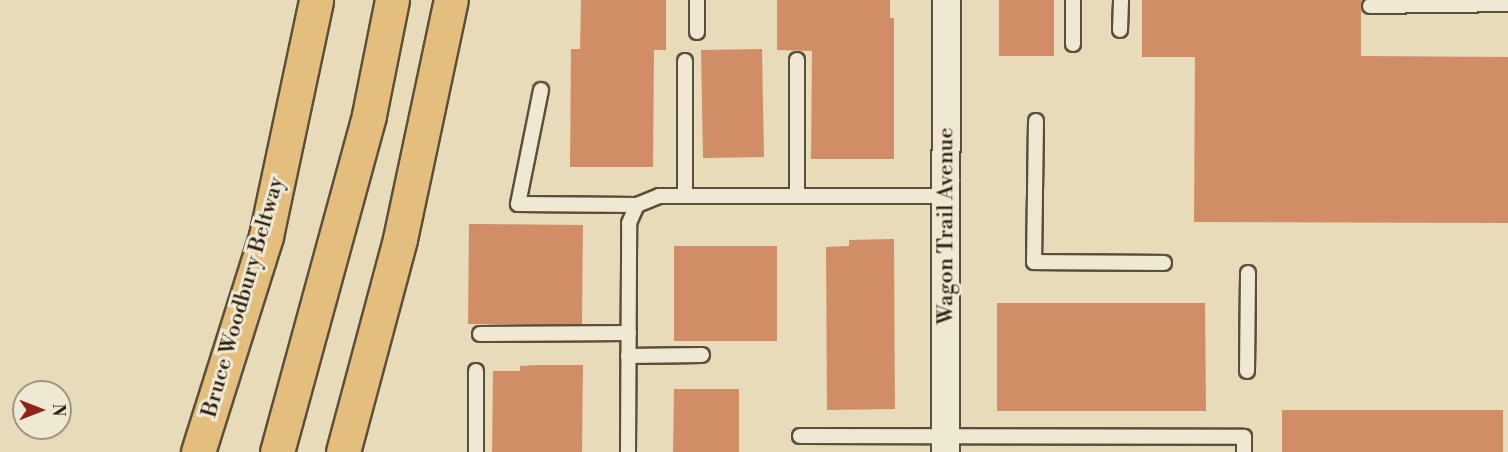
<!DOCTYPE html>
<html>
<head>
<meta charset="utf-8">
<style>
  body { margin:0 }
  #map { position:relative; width:1508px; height:452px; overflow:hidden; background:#e7dbba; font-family:"Libre Bodoni",serif }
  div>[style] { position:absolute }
  .building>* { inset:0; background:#d18e66 }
  .roads { filter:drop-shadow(2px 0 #5b4f3a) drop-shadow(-2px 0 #5b4f3a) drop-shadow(0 2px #5b4f3a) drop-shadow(0 -2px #5b4f3a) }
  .service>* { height:14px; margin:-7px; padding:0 7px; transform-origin:7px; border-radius:7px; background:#efe8d2 }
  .minor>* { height:27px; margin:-13.5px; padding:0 13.5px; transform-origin:13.5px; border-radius:13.5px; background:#efe8d2 }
  .motorway>* { height:33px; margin:-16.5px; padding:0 16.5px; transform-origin:16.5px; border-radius:16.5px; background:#e4be7d }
  span { translate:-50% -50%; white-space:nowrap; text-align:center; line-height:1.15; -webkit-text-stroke:6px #efe8d2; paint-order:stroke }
  .street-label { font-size:22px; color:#2c2010 }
  .north { position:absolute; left:12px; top:380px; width:60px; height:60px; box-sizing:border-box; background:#efe8d2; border:2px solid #a19884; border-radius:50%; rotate:90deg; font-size:16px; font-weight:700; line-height:24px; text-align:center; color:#2c2010 }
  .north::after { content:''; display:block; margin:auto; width:21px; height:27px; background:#8f2418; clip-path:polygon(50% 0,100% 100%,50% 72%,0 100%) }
</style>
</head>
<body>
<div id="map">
  <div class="building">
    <div style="clip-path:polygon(581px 0,666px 0,666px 50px,654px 50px,653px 167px,570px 167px,571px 49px,580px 49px)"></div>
    <div style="clip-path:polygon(777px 0,890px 0,890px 18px,894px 18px,894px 159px,811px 159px,812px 51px,777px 50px)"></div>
    <div style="clip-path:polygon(999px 0,1054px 0,1054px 56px,999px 56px)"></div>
    <div style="clip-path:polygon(1142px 0,1361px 0,1361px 56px,1508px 57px,1508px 223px,1194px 222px,1195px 57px,1142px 57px)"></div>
    <div style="clip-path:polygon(762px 49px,764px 157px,703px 158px,701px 50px)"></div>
    <div style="clip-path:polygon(469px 224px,583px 225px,582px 325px,468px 324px)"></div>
    <div style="clip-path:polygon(894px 239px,895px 409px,827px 410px,826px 247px,849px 246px,849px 240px)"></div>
    <div style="clip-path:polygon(674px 246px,777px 246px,777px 341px,674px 341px)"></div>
    <div style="clip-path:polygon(997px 303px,1205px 303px,1206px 411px,997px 411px)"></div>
    <div style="clip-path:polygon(537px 365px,583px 365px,582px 452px,492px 452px,493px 371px,520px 371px,520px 366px)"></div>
    <div style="clip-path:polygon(674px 389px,739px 389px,739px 452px,673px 452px)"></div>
    <div style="clip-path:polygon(1282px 410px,1503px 410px,1503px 452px,1282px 452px)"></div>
  </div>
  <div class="roads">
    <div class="service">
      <div style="left:1073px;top:0;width:44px;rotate:90deg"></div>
      <div style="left:1370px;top:6px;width:138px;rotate:-0.8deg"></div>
      <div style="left:1120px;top:30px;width:30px;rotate:-88deg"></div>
      <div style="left:697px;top:32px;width:32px;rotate:-90deg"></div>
      <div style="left:685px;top:61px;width:135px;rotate:90deg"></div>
      <div style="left:685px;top:196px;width:261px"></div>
      <div style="left:541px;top:90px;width:116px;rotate:101.4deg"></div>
      <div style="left:518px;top:204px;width:119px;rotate:0.5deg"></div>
      <div style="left:637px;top:205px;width:24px;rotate:-22deg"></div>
      <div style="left:659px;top:196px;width:26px"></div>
      <div style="left:1036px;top:121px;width:141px;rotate:90.8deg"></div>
      <div style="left:1034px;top:262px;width:130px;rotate:0.4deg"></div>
      <div style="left:797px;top:196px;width:136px;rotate:-90deg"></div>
      <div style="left:480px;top:334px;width:149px;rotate:-0.4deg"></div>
      <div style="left:628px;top:356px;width:74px;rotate:-0.8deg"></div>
      <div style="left:476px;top:371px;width:81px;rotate:90deg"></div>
      <div style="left:1247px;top:371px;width:98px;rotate:-89.4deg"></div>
      <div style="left:800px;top:436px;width:444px;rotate:0.1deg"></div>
      <div style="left:1244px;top:437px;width:15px;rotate:90deg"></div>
      <div style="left:628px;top:452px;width:229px;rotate:-89.7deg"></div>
      <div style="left:629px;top:223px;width:20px;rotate:-66deg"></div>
    </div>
    <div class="minor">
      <div style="left:945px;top:452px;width:452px;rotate:-89.9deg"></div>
    </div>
    <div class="motorway">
      <div style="left:198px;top:452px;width:226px;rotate:-72.5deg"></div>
      <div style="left:266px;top:236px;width:241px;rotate:-78deg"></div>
      <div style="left:277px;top:452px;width:349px;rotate:-74.7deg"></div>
      <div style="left:369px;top:115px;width:117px;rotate:-78.7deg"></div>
      <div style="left:343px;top:452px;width:220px;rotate:-75deg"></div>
      <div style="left:400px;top:239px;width:244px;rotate:-78deg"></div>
    </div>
  </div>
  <div class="street-label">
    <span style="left:946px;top:226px;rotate:-90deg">Wagon Trail Avenue</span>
    <span style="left:243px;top:297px;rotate:-74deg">Bruce Woodbury Beltway</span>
  </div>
  <div class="north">N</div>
</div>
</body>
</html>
